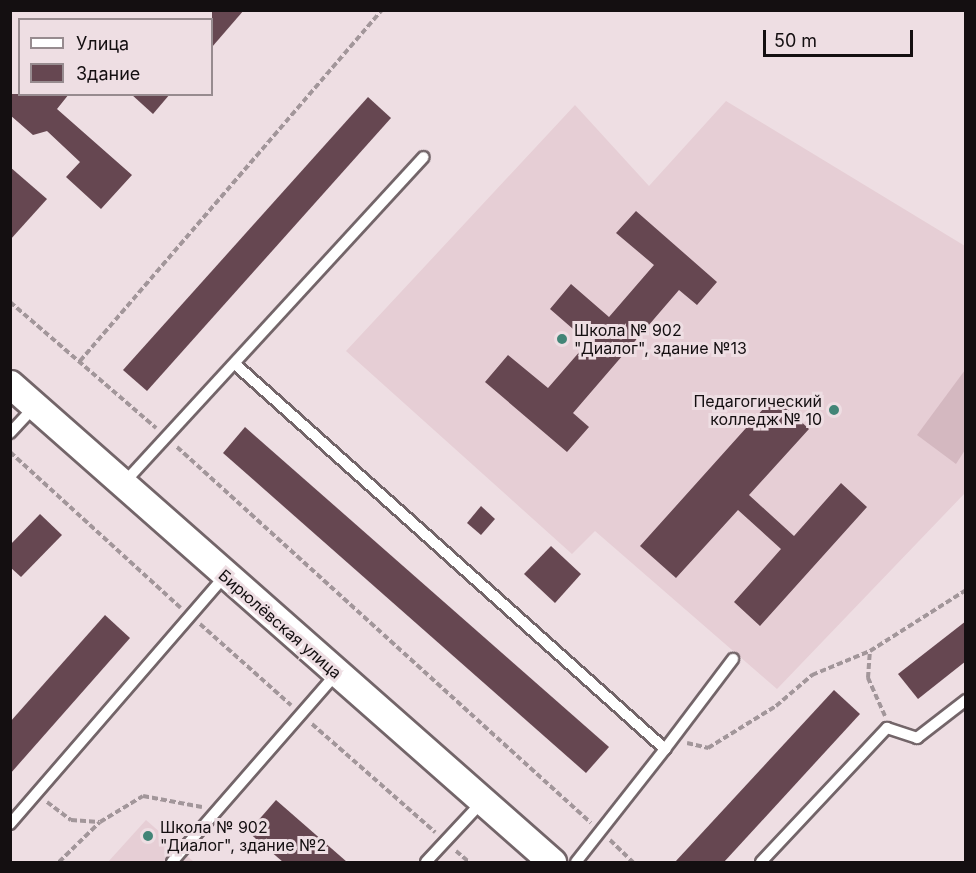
<!DOCTYPE html>
<html>
<head>
<meta charset="utf-8">
<style>
  body { margin:0 }
  #map { position:relative; width:976px; height:873px; overflow:hidden; background:#eedee3; font-family:Inter,sans-serif }
  div>[style] { position:absolute }
  .built>* { inset:0; background:#e6ced5 }
  .green>* { inset:0; background:#d4b8c0 }
  .building>* { inset:0; background:#664751 }
  .path>* { height:4px; margin-top:-2px; transform-origin:0; background:repeating-linear-gradient(90deg,#a2969a 0 6px,transparent 0 9px) }
  .roads { filter:drop-shadow(2px 0 #736569) drop-shadow(-2px 0 #736569) drop-shadow(0 2px #736569) drop-shadow(0 -2px #736569) }
  .service>* { height:10px; margin:-5px; padding:0 5px; transform-origin:5px; border-radius:5px; background:#fff }
  .tertiary>* { height:27px; margin:-13.5px; padding:0 13.5px; transform-origin:13.5px; border-radius:13.5px; background:#fff }
  .dots>* { width:16px; height:16px; translate:-50% -50%; box-sizing:border-box; border:3px solid #eedee3; border-radius:50% }
  span { translate:-50% -50%; white-space:nowrap; text-align:center; line-height:1.15; -webkit-text-stroke:6px #eedee3; paint-order:stroke }
  .poi-label { font-size:16px; color:#140f11 }
  .left { translate:0 -50%; text-align:left }
  .right { translate:-100% -50%; text-align:right }
  .street-label { font-size:16px; color:#140f11 }
  .frame { position:absolute; inset:0; border:12px solid #140f11; pointer-events:none }
  .legend { position:absolute; left:18px; top:18px; width:195px; height:78px; box-sizing:border-box; background:#eedee3; border:2px solid #978b8f; margin:0; padding:8px 10px; list-style:none; font-size:18px; color:#140f11 }
  .legend li { display:flex; align-items:center; gap:12px; height:30px }
  .legend b { width:30px; border:2px solid #978b8f }
  .scale { position:absolute; left:763px; top:30px; width:150px; height:27px; box-sizing:border-box; border:3px solid #140f11; border-top:0; padding-left:8px; font-size:18px; line-height:21px; white-space:nowrap; color:#140f11; -webkit-text-stroke:4px #eedee3; paint-order:stroke }
</style>
</head>
<body>
<div id="map">
  <div class="built">
    <div style="clip-path:polygon(726px 101px,965px 246px,965px 493px,777px 689px,595px 531px,572px 554px,346px 351px,575px 105px,649px 186px)"></div>
    <div style="clip-path:polygon(146px 820px,194px 862px,108px 862px)"></div>
  </div>
  <div class="green">
    <div style="clip-path:polygon(965px 370px,965px 450px,956px 464px,917px 435px)"></div>
  </div>
  <div class="building">
    <div style="clip-path:polygon(212px 10px,244px 10px,212px 47px)"></div>
    <div style="clip-path:polygon(10px 94px,69px 94px,57px 109px,132px 175px,101px 209px,66px 177px,80px 162px,47px 131px,33px 135px,10px 115px)"></div>
    <div style="clip-path:polygon(131px 94px,170px 94px,153px 114px)"></div>
    <div style="clip-path:polygon(368px 97px,391px 118px,147px 391px,123px 370px)"></div>
    <div style="clip-path:polygon(10px 167px,47px 199px,10px 240px)"></div>
    <div style="clip-path:polygon(636px 211px,717px 282px,697px 305px,679px 290px,573px 413px,589px 427px,567px 452px,485px 382px,508px 355px,548px 388px,588px 342px,550px 309px,571px 284px,609px 317px,654px 265px,616px 233px)"></div>
    <div style="clip-path:polygon(774px 397px,809px 429px,749px 495px,794px 536px,841px 483px,867px 507px,760px 626px,734px 602px,781px 549px,738px 510px,676px 578px,640px 546px)"></div>
    <div style="clip-path:polygon(245px 427px,609px 747px,586px 773px,223px 453px)"></div>
    <div style="clip-path:polygon(481px 506px,495px 519px,481px 535px,467px 523px)"></div>
    <div style="clip-path:polygon(40px 514px,62px 535px,21px 577px,10px 567px,10px 545px)"></div>
    <div style="clip-path:polygon(551px 546px,581px 574px,555px 603px,524px 574px)"></div>
    <div style="clip-path:polygon(105px 615px,130px 638px,10px 774px,10px 722px)"></div>
    <div style="clip-path:polygon(966px 621px,966px 661px,918px 699px,898px 674px)"></div>
    <div style="clip-path:polygon(834px 690px,860px 714px,724px 862px,675px 862px)"></div>
    <div style="clip-path:polygon(276px 800px,347px 862px,283px 862px,248px 832px)"></div>
  </div>
  <div class="path">
    <div style="left:10px;top:302px;width:193px;rotate:40.8deg"></div>
    <div style="left:80px;top:361px;width:463px;rotate:-49.3deg"></div>
    <div style="left:177px;top:447px;width:559px;rotate:42.25deg"></div>
    <div style="left:10px;top:452px;width:231px;rotate:42.4deg"></div>
    <div style="left:200px;top:624px;width:122px;rotate:41.7deg"></div>
    <div style="left:885px;top:716px;width:42px;rotate:-114.1deg"></div>
    <div style="left:868px;top:678px;width:27px;rotate:-86deg"></div>
    <div style="left:870px;top:651px;width:114px;rotate:-32.4deg"></div>
    <div style="left:312px;top:724px;width:164px;rotate:41.3deg"></div>
    <div style="left:687px;top:743px;width:22px;rotate:13deg"></div>
    <div style="left:708px;top:748px;width:80px;rotate:-31.7deg"></div>
    <div style="left:776px;top:706px;width:48px;rotate:-40.7deg"></div>
    <div style="left:812px;top:675px;width:63px;rotate:-22.5deg"></div>
    <div style="left:47px;top:802px;width:30px;rotate:37deg"></div>
    <div style="left:71px;top:820px;width:28px;rotate:4deg"></div>
    <div style="left:610px;top:840px;width:32px;rotate:44deg"></div>
    <div style="left:456px;top:851px;width:17px;rotate:40deg"></div>
    <div style="left:59px;top:862px;width:57px;rotate:-44.3deg"></div>
    <div style="left:100px;top:822px;width:50px;rotate:-31.2deg"></div>
    <div style="left:143px;top:796px;width:60px;rotate:10.6deg"></div>
  </div>
  <div class="roads">
    <div class="service">
      <div style="left:236px;top:365px;width:576px;rotate:41.83deg"></div>
      <div style="left:665px;top:749px;width:144px;rotate:128.2deg"></div>
      <div style="left:10px;top:433px;width:37px;rotate:-47deg"></div>
      <div style="left:123px;top:484px;width:444px;rotate:-47.4deg"></div>
      <div style="left:665px;top:749px;width:113px;rotate:-52.9deg"></div>
      <div style="left:10px;top:824px;width:328px;rotate:-49.1deg"></div>
      <div style="left:172px;top:862px;width:249px;rotate:-48.9deg"></div>
      <div style="left:426px;top:862px;width:82px;rotate:-47deg"></div>
      <div style="left:761px;top:862px;width:184px;rotate:-46.8deg"></div>
      <div style="left:887px;top:728px;width:32px;rotate:18deg"></div>
      <div style="left:917px;top:738px;width:62px;rotate:-37.8deg"></div>
    </div>
    <div class="tertiary">
      <div style="left:10px;top:384px;width:723px;rotate:41.41deg"></div>
    </div>
  </div>
  <div class="dots">
    <div style="left:562px;top:339px;background:#428577"></div>
    <div style="left:834px;top:410px;background:#428577"></div>
    <div style="left:148px;top:836px;background:#428577"></div>
  </div>
  <div class="poi-label">
    <span class="left" style="left:574px;top:339px">Школа № 902<br>"Диалог", здание №13</span>
    <span class="right" style="left:822px;top:410px">Педагогический<br>колледж № 10</span>
    <span class="left" style="left:160px;top:836px">Школа № 902<br>"Диалог", здание №2</span>
  </div>
  <div class="street-label">
    <span style="left:280px;top:624px;rotate:41deg">Бирюлёвская улица</span>
  </div>
  <div class="frame"></div>
  <ul class="legend">
  <li><b style="height:8px;background:#fff"></b>Улица</li>
  <li><b style="height:16px;background:#664751"></b>Здание</li>
  </ul>
  <div class="scale">50 m</div>
</div>
</body>
</html>
